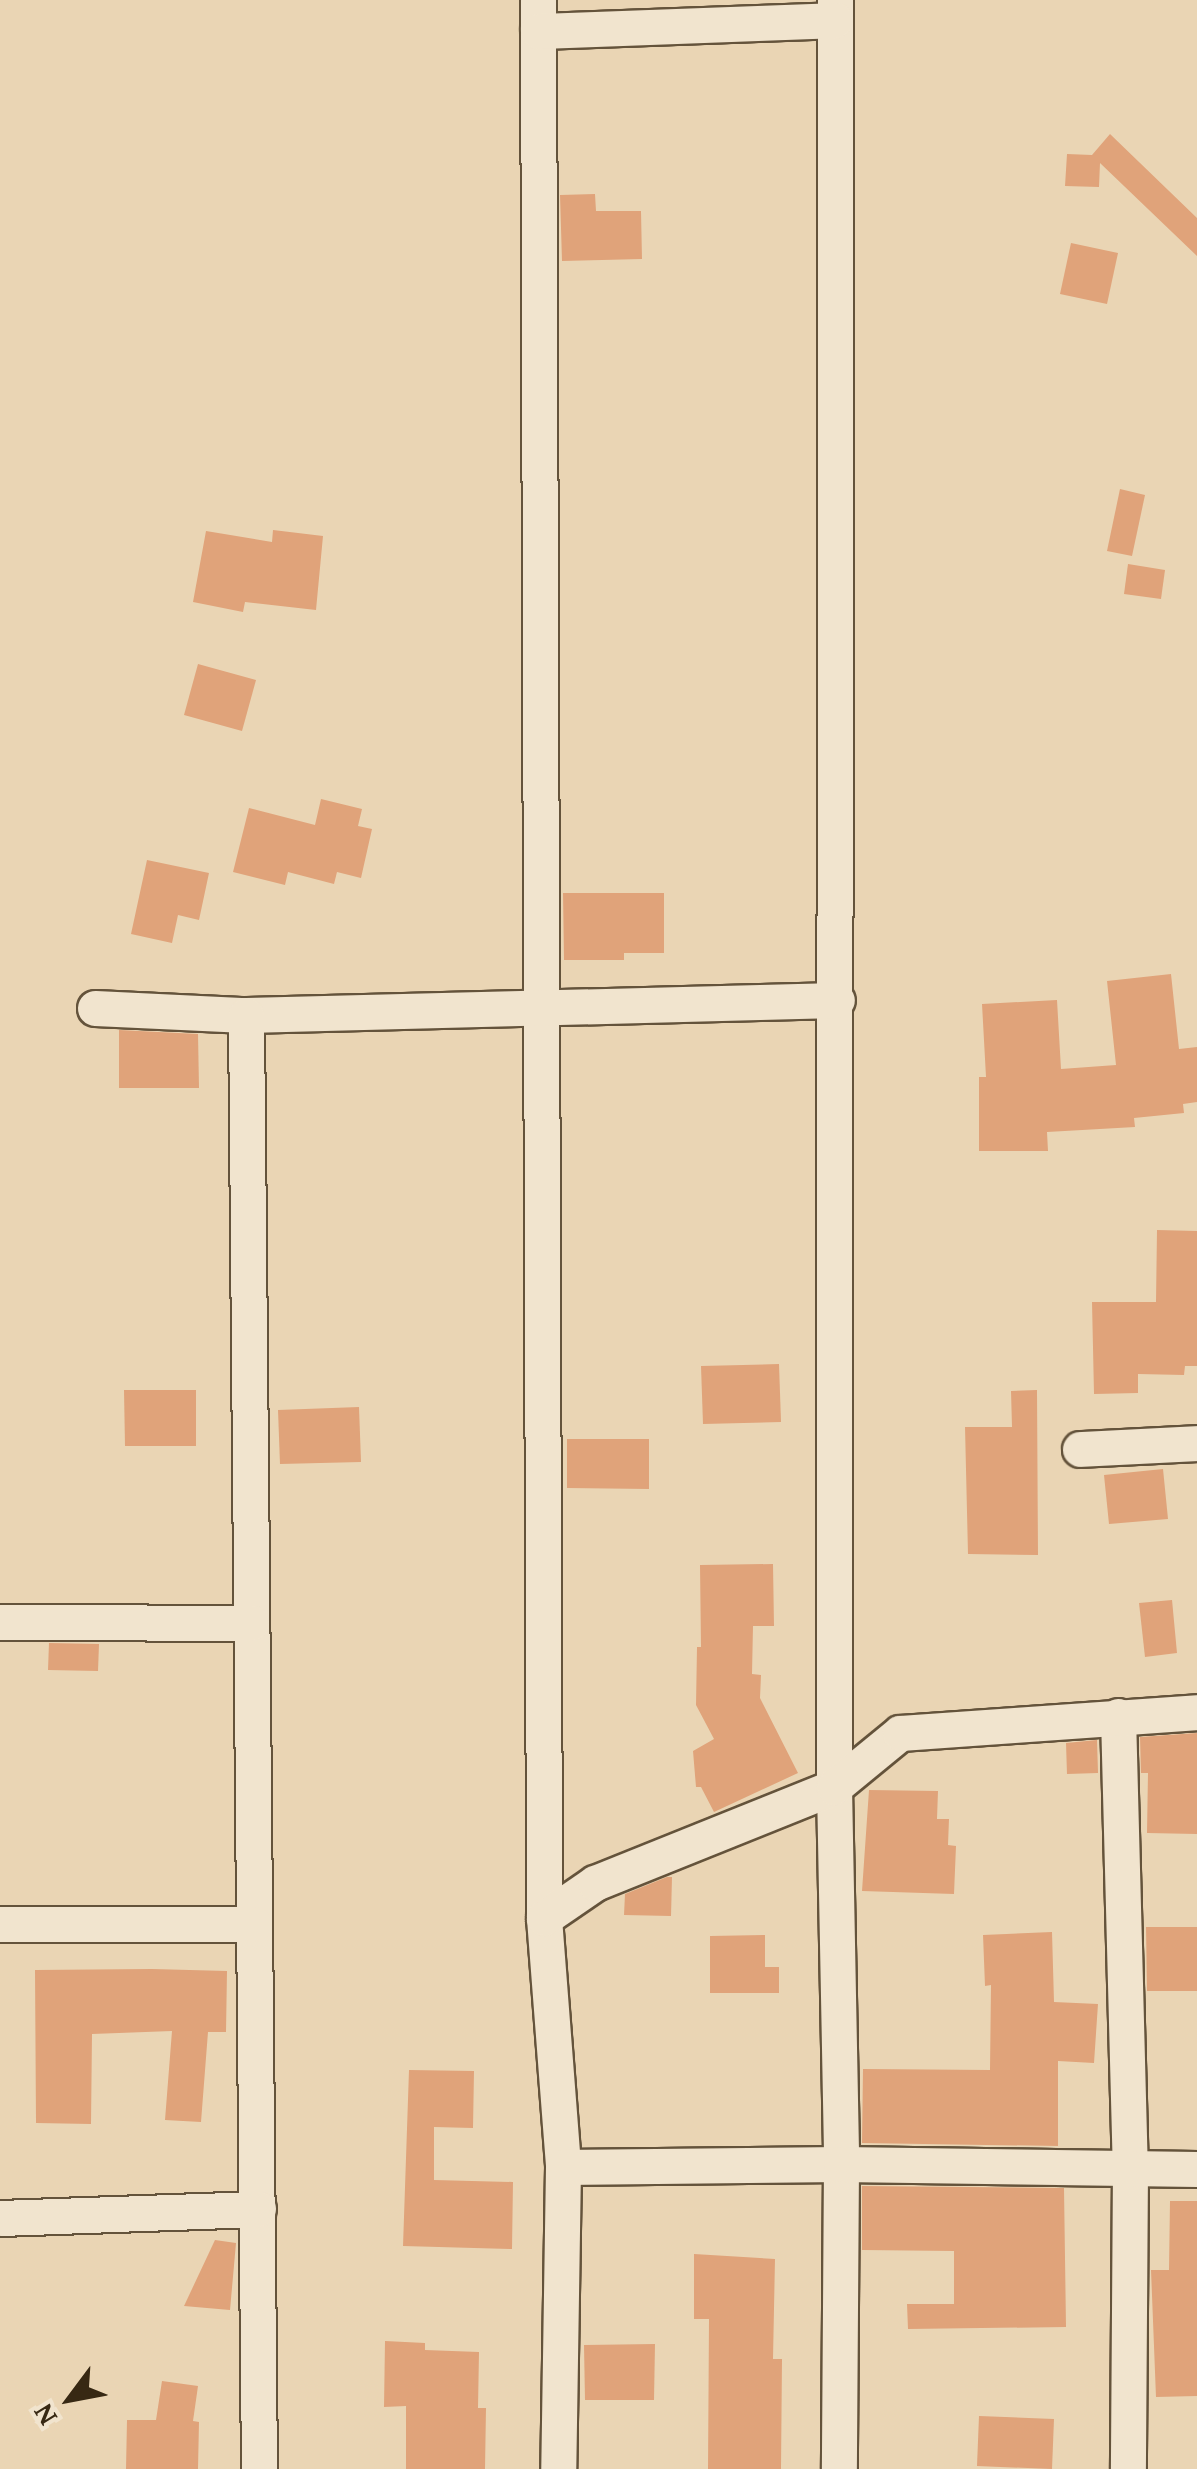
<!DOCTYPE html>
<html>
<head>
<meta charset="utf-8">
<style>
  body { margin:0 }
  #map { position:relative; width:1197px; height:2469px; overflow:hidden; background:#ead5b4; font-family:"Gentium Book Plus",serif }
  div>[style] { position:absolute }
  .building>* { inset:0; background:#e0a37a }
  .roads { filter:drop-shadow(2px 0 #64533b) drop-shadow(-2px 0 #64533b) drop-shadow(0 2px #64533b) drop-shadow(0 -2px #64533b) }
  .street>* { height:35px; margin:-17.5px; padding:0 17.5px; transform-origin:17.5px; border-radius:17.5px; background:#f1e4ce }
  span { translate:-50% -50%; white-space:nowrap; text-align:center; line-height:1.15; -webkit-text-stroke:8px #f1e4ce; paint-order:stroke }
  .north { position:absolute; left:20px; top:2349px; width:100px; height:100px; -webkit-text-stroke:8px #f1e4ce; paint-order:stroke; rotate:238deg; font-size:28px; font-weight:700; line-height:40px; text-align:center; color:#372813 }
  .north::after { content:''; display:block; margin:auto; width:35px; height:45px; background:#372813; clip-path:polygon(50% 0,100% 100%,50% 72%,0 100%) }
</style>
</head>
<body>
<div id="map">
  <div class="building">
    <div style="clip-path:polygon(1110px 134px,1197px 218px,1197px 256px,1100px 163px,1099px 187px,1065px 186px,1067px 154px,1092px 155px)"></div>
    <div style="clip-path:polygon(595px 194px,596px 211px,641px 211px,642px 259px,562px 261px,560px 195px)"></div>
    <div style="clip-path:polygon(1071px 243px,1118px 253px,1107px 304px,1060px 294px)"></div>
    <div style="clip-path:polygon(1120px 489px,1145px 495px,1132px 556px,1107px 551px)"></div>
    <div style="clip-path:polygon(273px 530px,323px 536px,316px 610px,245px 602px,243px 612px,193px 602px,206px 531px,272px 542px)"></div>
    <div style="clip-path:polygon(1128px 564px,1165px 570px,1161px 599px,1124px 594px)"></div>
    <div style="clip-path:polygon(198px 664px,256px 680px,242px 731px,184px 715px)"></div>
    <div style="clip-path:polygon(321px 799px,362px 809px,358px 826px,372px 829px,361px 878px,337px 872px,334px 884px,288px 872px,285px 885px,233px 872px,249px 808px,315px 825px)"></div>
    <div style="clip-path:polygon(147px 860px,209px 873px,199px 920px,178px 915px,172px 943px,131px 934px)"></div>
    <div style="clip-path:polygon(563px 893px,664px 893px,664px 953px,624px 953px,624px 960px,564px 960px)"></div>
    <div style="clip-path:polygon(1171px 974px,1179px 1049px,1197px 1047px,1197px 1102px,1183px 1104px,1184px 1113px,1134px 1118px,1135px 1127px,1047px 1132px,1048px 1151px,979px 1151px,979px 1077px,986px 1077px,982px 1004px,1057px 1000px,1061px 1069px,1116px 1065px,1107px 981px)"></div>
    <div style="clip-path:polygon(119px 1030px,198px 1034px,199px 1088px,119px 1088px)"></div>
    <div style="clip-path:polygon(1157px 1230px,1197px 1231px,1197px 1366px,1185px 1366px,1184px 1375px,1138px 1374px,1138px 1393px,1094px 1394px,1092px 1302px,1156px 1302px)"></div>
    <div style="clip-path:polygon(779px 1364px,781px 1422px,703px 1424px,701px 1366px)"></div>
    <div style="clip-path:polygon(124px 1390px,196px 1390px,196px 1446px,125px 1446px)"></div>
    <div style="clip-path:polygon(1037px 1390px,1038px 1555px,968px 1554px,965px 1427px,1012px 1427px,1011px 1391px)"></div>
    <div style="clip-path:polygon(359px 1407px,361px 1462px,280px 1464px,278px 1410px)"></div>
    <div style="clip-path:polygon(567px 1439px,649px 1439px,649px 1489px,567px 1488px)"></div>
    <div style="clip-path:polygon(1163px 1469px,1168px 1519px,1109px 1524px,1104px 1475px)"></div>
    <div style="clip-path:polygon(773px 1564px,774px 1626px,753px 1626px,752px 1674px,761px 1675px,760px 1698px,798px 1773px,714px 1812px,701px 1787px,696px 1787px,693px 1751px,714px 1739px,696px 1705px,697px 1647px,701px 1647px,700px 1565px)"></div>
    <div style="clip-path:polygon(1172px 1600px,1177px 1653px,1145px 1657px,1139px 1603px)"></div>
    <div style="clip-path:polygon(49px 1643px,99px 1644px,98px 1671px,48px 1670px)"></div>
    <div style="clip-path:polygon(1197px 1733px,1197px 1834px,1147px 1833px,1148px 1773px,1141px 1773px,1140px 1737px)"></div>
    <div style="clip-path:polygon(1097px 1740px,1098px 1773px,1067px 1774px,1066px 1743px)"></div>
    <div style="clip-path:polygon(869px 1790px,938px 1791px,937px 1819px,949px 1819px,948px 1845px,956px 1846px,954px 1894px,862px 1891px)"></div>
    <div style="clip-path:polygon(667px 1877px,672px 1877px,671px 1916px,624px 1915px,625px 1894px)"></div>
    <div style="clip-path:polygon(1146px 1927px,1197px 1927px,1197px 1991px,1147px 1991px)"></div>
    <div style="clip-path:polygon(1052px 1932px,1054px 2002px,1098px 2004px,1094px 2063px,1058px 2061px,1058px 2146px,862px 2143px,863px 2069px,990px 2070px,991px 1985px,985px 1986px,983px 1935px)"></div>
    <div style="clip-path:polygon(765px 1935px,765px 1967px,779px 1967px,779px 1993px,710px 1993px,710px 1936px)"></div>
    <div style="clip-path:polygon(152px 1969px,227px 1971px,226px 2032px,208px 2032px,201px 2122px,165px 2120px,172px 2031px,92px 2034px,91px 2124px,36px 2123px,35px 1970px)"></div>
    <div style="clip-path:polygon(409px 2070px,474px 2071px,473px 2128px,434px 2127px,434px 2180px,513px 2182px,512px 2249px,403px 2246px)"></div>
    <div style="clip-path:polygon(862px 2186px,1064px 2188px,1066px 2327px,908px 2329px,907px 2304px,954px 2304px,954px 2251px,862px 2250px)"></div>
    <div style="clip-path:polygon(1170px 2201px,1197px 2201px,1197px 2396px,1156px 2397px,1151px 2270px,1169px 2270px)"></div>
    <div style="clip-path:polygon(215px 2240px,236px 2243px,230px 2310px,184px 2306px)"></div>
    <div style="clip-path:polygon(694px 2254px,775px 2259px,773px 2359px,782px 2359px,781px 2469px,708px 2469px,709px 2319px,694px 2319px)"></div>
    <div style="clip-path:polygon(385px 2341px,425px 2343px,425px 2350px,479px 2352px,478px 2408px,486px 2408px,485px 2469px,406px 2469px,406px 2406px,384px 2407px)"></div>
    <div style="clip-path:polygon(655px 2344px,654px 2400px,585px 2400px,584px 2345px)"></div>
    <div style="clip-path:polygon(162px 2381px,198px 2386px,193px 2421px,199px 2422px,198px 2469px,126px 2469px,127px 2420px,156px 2420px)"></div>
    <div style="clip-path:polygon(979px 2416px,1054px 2419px,1052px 2469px,977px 2466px)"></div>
  </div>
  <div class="roads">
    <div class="street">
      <div style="left:538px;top:0;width:1918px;rotate:89.82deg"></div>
      <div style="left:544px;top:1918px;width:250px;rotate:85.6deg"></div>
      <div style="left:563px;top:2167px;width:302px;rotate:90.9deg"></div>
      <div style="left:835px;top:0;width:1787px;rotate:90.03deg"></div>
      <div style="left:834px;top:1787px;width:377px;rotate:88.9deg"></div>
      <div style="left:841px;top:2164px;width:305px;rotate:90.4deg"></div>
      <div style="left:538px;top:31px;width:297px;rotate:-2.1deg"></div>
      <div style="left:95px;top:1008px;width:151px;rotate:2.7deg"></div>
      <div style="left:246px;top:1015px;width:591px;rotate:-1.45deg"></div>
      <div style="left:246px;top:1015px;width:1454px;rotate:89.49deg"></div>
      <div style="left:1080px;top:1449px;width:117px;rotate:-2.9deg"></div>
      <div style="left:0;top:1622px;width:251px;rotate:0.2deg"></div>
      <div style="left:1118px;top:1716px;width:452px;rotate:88.5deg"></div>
      <div style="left:1130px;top:2168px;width:301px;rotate:90.4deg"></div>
      <div style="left:544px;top:1918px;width:62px;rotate:-34.5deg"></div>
      <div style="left:595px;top:1883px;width:258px;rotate:-21.9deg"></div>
      <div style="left:834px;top:1787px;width:85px;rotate:-39.3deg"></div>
      <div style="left:900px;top:1733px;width:298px;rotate:-4deg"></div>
      <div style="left:0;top:1924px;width:254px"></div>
      <div style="left:563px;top:2167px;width:278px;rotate:-0.6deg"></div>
      <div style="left:841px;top:2164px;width:356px;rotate:0.8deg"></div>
      <div style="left:0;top:2218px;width:258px;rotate:-2deg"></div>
    </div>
  </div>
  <div class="north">N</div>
</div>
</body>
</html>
